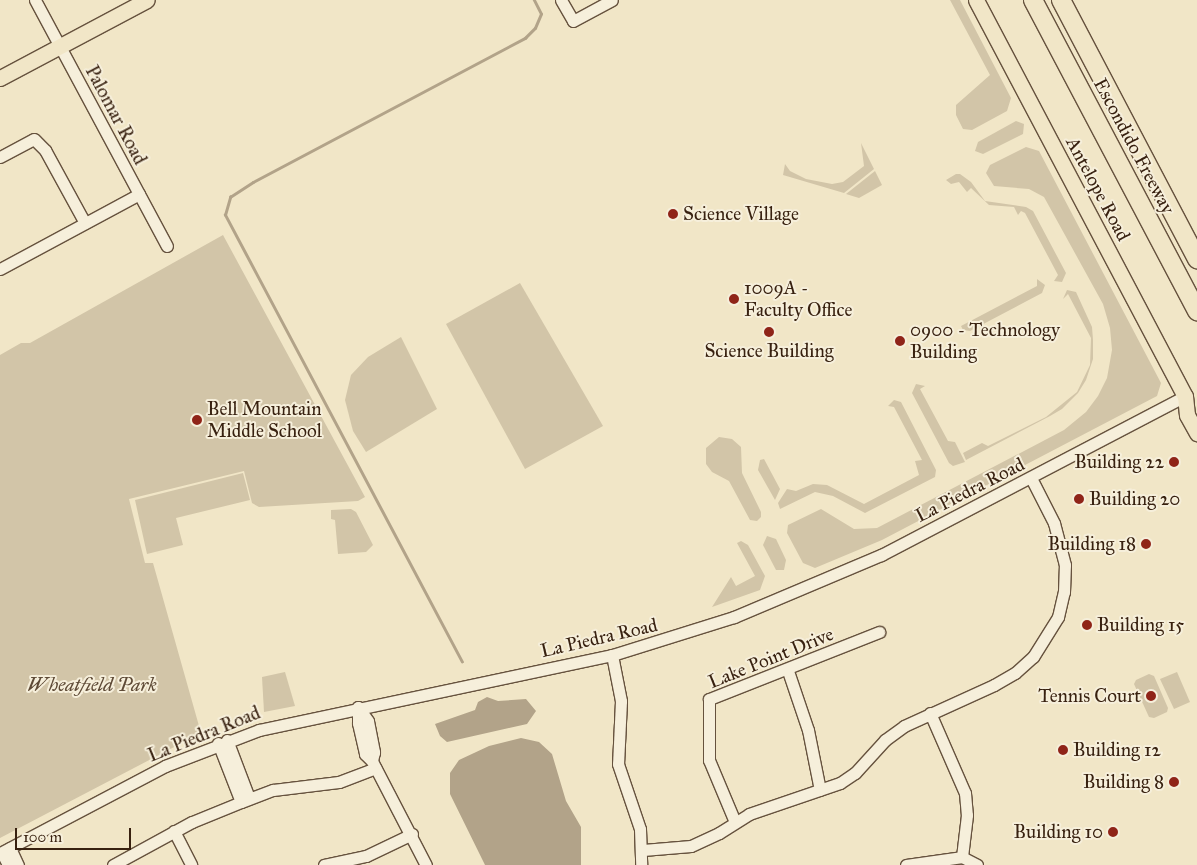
<!DOCTYPE html>
<html>
<head>
<meta charset="utf-8">
<style>
  body { margin:0 }
  #map { position:relative; width:1197px; height:865px; overflow:hidden; background:#f1e6c7; font-family:"IM FELL Great Primer",serif }
  div>[style] { position:absolute }
  .green>* { inset:0; background:#d2c5a8 }
  .water>* { inset:0; background:#b2a389 }
  .stream>* { height:2.5px; margin:-1.25px; padding:0 1.25px; transform-origin:1.25px; border-radius:1.25px; background:#b2a389 }
  .roads { filter:drop-shadow(1px 0 #66523e) drop-shadow(-1px 0 #66523e) drop-shadow(0 1px #66523e) drop-shadow(0 -1px #66523e) }
  .minor>* { height:11px; margin:-5.5px; padding:0 5.5px; transform-origin:5.5px; border-radius:5.5px; background:#f6efdb }
  .major>* { height:15px; margin:-7.5px; padding:0 7.5px; transform-origin:7.5px; border-radius:7.5px; background:#f1e6c7 }
  .highway>* { height:18px; margin:-9px; padding:0 9px; transform-origin:9px; border-radius:9px; background:#f1e6c7 }
  .dots>* { width:14px; height:14px; translate:-50% -50%; box-sizing:border-box; border:2px solid #f6efdb; border-radius:50% }
  span { translate:-50% -50%; white-space:nowrap; text-align:center; line-height:1.15; -webkit-text-stroke:4px #f6efdb; paint-order:stroke }
  .street-label { font-size:19px; color:#382110 }
  .poi-label { font-size:19px; color:#382110 }
  .left { translate:0 -50%; text-align:left }
  .right { translate:-100% -50%; text-align:right }
  .park-label { font-size:19px; color:#5e4a36; font-style:italic }
  .scale { position:absolute; left:15px; top:828px; width:116px; height:22px; box-sizing:border-box; border:2px solid #382110; border-top:0; padding-left:6px; font-size:15px; line-height:18px; white-space:nowrap; color:#382110; -webkit-text-stroke:4px #f6efdb; paint-order:stroke }
</style>
</head>
<body>
<div id="map">
  <div class="green">
    <div style="clip-path:polygon(950px 0,960px 0,1011px 98px,1007px 111px,972px 130px,963px 129px,956px 115px,956px 105px,990px 75px)"></div>
    <div style="clip-path:polygon(1016px 121px,1024px 124px,1023px 134px,983px 154px,975px 151px,978px 142px)"></div>
    <div style="clip-path:polygon(861px 143px,874px 169px,844px 193px,783px 175px,785px 164px,790px 171px,806px 179px,832px 184px,843px 182px,864px 166px)"></div>
    <div style="clip-path:polygon(1026px 147px,1039px 151px,1161px 383px,1157px 396px,882px 540px,815px 568px,803px 563px,787px 533px,788px 525px,821px 509px,854px 529px,877px 528px,1064px 430px,1086px 412px,1098px 396px,1107px 378px,1112px 350px,1110px 328px,1103px 304px,1044px 197px,1029px 189px,994px 186px,986px 173px,990px 165px)"></div>
    <div style="clip-path:polygon(875px 171px,882px 185px,859px 198px,846px 194px)"></div>
    <div style="clip-path:polygon(956px 174px,960px 174px,971px 182px,985px 201px,1026px 207px,1033px 211px,1066px 273px,1062px 282px,1054px 281px,1058px 275px,1025px 213px,1021px 211px,1018px 215px,1014px 207px,989px 205px,971px 188px,967px 192px,959px 182px,951px 184px,946px 180px)"></div>
    <div style="clip-path:polygon(223px 235px,365px 497px,358px 501px,259px 507px,252px 503px,244px 471px,129px 499px,145px 563px,153px 563px,201px 733px,0 838px,0 355px,21px 343px,30px 343px)"></div>
    <div style="clip-path:polygon(1037px 279px,1045px 285px,1042px 293px,970px 331px,963px 330px,961px 326px,1037px 286px)"></div>
    <div style="clip-path:polygon(520px 283px,603px 426px,525px 469px,446px 324px)"></div>
    <div style="clip-path:polygon(1067px 290px,1076px 292px,1092px 327px,1093px 340px,1093px 359px,1086px 380px,1078px 393px,1062px 409px,1050px 416px,966px 460px,963px 453px,982px 443px,988px 446px,1046px 417px,1077px 392px,1090px 365px,1091px 338px,1068px 294px,1063px 299px)"></div>
    <div style="clip-path:polygon(401px 337px,437px 409px,366px 452px,353px 431px,345px 400px,351px 375px,368px 357px)"></div>
    <div style="clip-path:polygon(916px 384px,925px 386px,920px 389px,948px 441px,955px 442px,965px 462px,953px 466px,949px 463px,912px 393px)"></div>
    <div style="clip-path:polygon(894px 400px,901px 402px,936px 470px,935px 477px,865px 513px,833px 496px,815px 492px,780px 509px,778px 503px,787px 489px,796px 491px,813px 484px,827px 485px,864px 504px,919px 475px,915px 461px,922px 460px,894px 407px,888px 406px)"></div>
    <div style="clip-path:polygon(719px 437px,732px 439px,741px 447px,742px 473px,761px 512px,761px 517px,757px 521px,750px 520px,729px 481px,712px 472px,706px 464px,706px 448px)"></div>
    <div style="clip-path:polygon(764px 459px,780px 489px,775px 500px,758px 470px,760px 460px)"></div>
    <div style="clip-path:polygon(243px 473px,250px 500px,176px 518px,183px 545px,147px 554px,135px 500px)"></div>
    <div style="clip-path:polygon(351px 509px,356px 512px,373px 545px,366px 552px,338px 554px,335px 520px,331px 519px,331px 510px)"></div>
    <div style="clip-path:polygon(767px 536px,776px 539px,786px 560px,784px 570px,776px 570px,763px 545px)"></div>
    <div style="clip-path:polygon(741px 541px,748px 545px,765px 576px,760px 590px,712px 607px,731px 577px,736px 586px,755px 576px,737px 543px)"></div>
    <div style="clip-path:polygon(285px 672px,295px 706px,264px 712px,262px 677px)"></div>
    <div style="clip-path:polygon(1177px 672px,1190px 702px,1174px 709px,1160px 679px)"></div>
    <div style="clip-path:polygon(1149px 674px,1154px 676px,1168px 708px,1167px 712px,1154px 718px,1149px 717px,1134px 684px,1136px 680px)"></div>
  </div>
  <div class="water">
    <div style="clip-path:polygon(487px 697px,498px 701px,526px 699px,536px 711px,527px 724px,447px 742px,440px 736px,435px 724px,475px 710px,478px 702px)"></div>
    <div style="clip-path:polygon(521px 738px,539px 742px,552px 754px,566px 801px,581px 827px,581px 865px,485px 865px,450px 794px,450px 773px,459px 760px,489px 746px)"></div>
  </div>
  <div class="stream">
    <div style="left:462px;top:662px;width:506px;rotate:-117.93deg"></div>
    <div style="left:225px;top:215px;width:19px;rotate:-74deg"></div>
    <div style="left:230px;top:197px;width:27px;rotate:-33deg"></div>
    <div style="left:253px;top:182px;width:308px;rotate:-27.9deg"></div>
    <div style="left:525px;top:38px;width:14px;rotate:-45deg"></div>
    <div style="left:535px;top:28px;width:15px;rotate:-67deg"></div>
    <div style="left:541px;top:14px;width:16px;rotate:-117deg"></div>
  </div>
  <div class="roads">
    <div class="minor">
      <div style="left:35px;top:0;width:279px;rotate:61.8deg"></div>
      <div style="left:561px;top:0;width:24px;rotate:60deg"></div>
      <div style="left:573px;top:21px;width:44px;rotate:-28.3deg"></div>
      <div style="left:0;top:157px;width:38px;rotate:-28deg"></div>
      <div style="left:34px;top:139px;width:16px;rotate:45deg"></div>
      <div style="left:45px;top:150px;width:83px;rotate:61.3deg"></div>
      <div style="left:0;top:269px;width:158px;rotate:-28.3deg"></div>
      <div style="left:612px;top:655px;width:47px;rotate:78.9deg"></div>
      <div style="left:621px;top:701px;width:63px;rotate:92.7deg"></div>
      <div style="left:618px;top:764px;width:69px;rotate:71.3deg"></div>
      <div style="left:640px;top:829px;width:36px;rotate:88deg"></div>
      <div style="left:788px;top:671px;width:62px;rotate:71.3deg"></div>
      <div style="left:808px;top:730px;width:61px;rotate:78.7deg"></div>
      <div style="left:358px;top:707px;width:16px;rotate:90deg"></div>
      <div style="left:358px;top:723px;width:32px;rotate:77deg"></div>
      <div style="left:365px;top:754px;width:10px;rotate:45deg"></div>
      <div style="left:372px;top:761px;width:117px;rotate:62.6deg"></div>
      <div style="left:358px;top:707px;width:17px;rotate:54deg"></div>
      <div style="left:368px;top:721px;width:32px;rotate:79deg"></div>
      <div style="left:374px;top:752px;width:9px;rotate:103deg"></div>
      <div style="left:930px;top:713px;width:87px;rotate:66.4deg"></div>
      <div style="left:965px;top:793px;width:22px;rotate:85deg"></div>
      <div style="left:967px;top:815px;width:42px;rotate:96.8deg"></div>
      <div style="left:227px;top:740px;width:62px;rotate:69.2deg"></div>
      <div style="left:218px;top:743px;width:63px;rotate:68.7deg"></div>
      <div style="left:735px;top:822px;width:67px;rotate:-112.8deg"></div>
      <div style="left:709px;top:760px;width:61px;rotate:-90deg"></div>
      <div style="left:709px;top:699px;width:183px;rotate:-21.5deg"></div>
      <div style="left:174px;top:831px;width:38px;rotate:63deg"></div>
      <div style="left:10px;top:848px;width:19px;rotate:65deg"></div>
      <div style="left:643px;top:850px;width:48px;rotate:-4.8deg"></div>
      <div style="left:691px;top:846px;width:31px;rotate:-25deg"></div>
      <div style="left:719px;top:833px;width:36px;rotate:-32deg"></div>
      <div style="left:749px;top:814px;width:96px;rotate:-18.8deg"></div>
      <div style="left:840px;top:783px;width:18px;rotate:-34deg"></div>
      <div style="left:855px;top:773px;width:45px;rotate:-47.7deg"></div>
      <div style="left:885px;top:740px;width:24px;rotate:-36deg"></div>
      <div style="left:904px;top:726px;width:99px;rotate:-24.5deg"></div>
      <div style="left:994px;top:685px;width:24px;rotate:-30deg"></div>
      <div style="left:1015px;top:673px;width:24px;rotate:-42deg"></div>
      <div style="left:1033px;top:657px;width:47px;rotate:-58deg"></div>
      <div style="left:1058px;top:617px;width:26px;rotate:-77deg"></div>
      <div style="left:1064px;top:592px;width:27px;rotate:-88deg"></div>
      <div style="left:1065px;top:565px;width:43px;rotate:-104.7deg"></div>
      <div style="left:1054px;top:523px;width:51px;rotate:-117.1deg"></div>
      <div style="left:0;top:853px;width:187px;rotate:-27.8deg"></div>
      <div style="left:165px;top:766px;width:101px;rotate:-21deg"></div>
      <div style="left:259px;top:730px;width:361px;rotate:-12deg"></div>
      <div style="left:612px;top:655px;width:128px;rotate:-17.3deg"></div>
      <div style="left:734px;top:617px;width:160px;rotate:-22.9deg"></div>
      <div style="left:881px;top:555px;width:343px;rotate:-27.6deg"></div>
      <div style="left:2px;top:853px;width:13px;rotate:63deg"></div>
      <div style="left:113px;top:865px;width:90px;rotate:-28.6deg"></div>
      <div style="left:192px;top:822px;width:53px;rotate:-22.2deg"></div>
      <div style="left:241px;top:802px;width:34px;rotate:-21deg"></div>
      <div style="left:273px;top:790px;width:66px;rotate:-6.9deg"></div>
      <div style="left:339px;top:782px;width:39px;rotate:-21deg"></div>
      <div style="left:324px;top:865px;width:43px;rotate:-12.1deg"></div>
      <div style="left:366px;top:856px;width:51px;rotate:-25.6deg"></div>
      <div style="left:906px;top:865px;width:57px;rotate:-8.1deg"></div>
      <div style="left:962px;top:857px;width:17px;rotate:28deg"></div>
    </div>
    <div class="major">
      <div style="left:976px;top:0;width:448px;rotate:62.2deg"></div>
      <div style="left:1185px;top:396px;width:19px;rotate:84deg"></div>
      <div style="left:1187px;top:415px;width:21px;rotate:61deg"></div>
      <div style="left:0;top:78px;width:166px;rotate:-28deg"></div>
    </div>
    <div class="highway">
      <div style="left:1033px;top:0;width:352px;rotate:62.2deg"></div>
      <div style="left:1061px;top:0;width:293px;rotate:62.3deg"></div>
    </div>
  </div>
  <div class="dots">
    <div style="left:673px;top:214px;background:#8f2418"></div>
    <div style="left:734px;top:299px;background:#8f2418"></div>
    <div style="left:769px;top:332px;background:#8f2418"></div>
    <div style="left:900px;top:341px;background:#8f2418"></div>
    <div style="left:197px;top:420px;background:#8f2418"></div>
    <div style="left:1174px;top:462px;background:#8f2418"></div>
    <div style="left:1079px;top:499px;background:#8f2418"></div>
    <div style="left:1146px;top:544px;background:#8f2418"></div>
    <div style="left:1087px;top:625px;background:#8f2418"></div>
    <div style="left:1151px;top:696px;background:#8f2418"></div>
    <div style="left:1063px;top:750px;background:#8f2418"></div>
    <div style="left:1174px;top:782px;background:#8f2418"></div>
    <div style="left:1113px;top:832px;background:#8f2418"></div>
  </div>
  <div class="street-label">
    <span style="left:116px;top:115px;rotate:62deg">Palomar Road</span>
    <span style="left:1134px;top:146px;rotate:62deg">Escondido Freeway</span>
    <span style="left:1098px;top:189px;rotate:62deg">Antelope Road</span>
    <span style="left:970px;top:490px;rotate:-27deg">La Piedra Road</span>
    <span style="left:599px;top:638px;rotate:-13deg">La Piedra Road</span>
    <span style="left:771px;top:658px;rotate:-22deg">Lake Point Drive</span>
    <span style="left:204px;top:734px;rotate:-22deg">La Piedra Road</span>
  </div>
  <div class="poi-label">
    <span class="left" style="left:683px;top:214px">Science Village</span>
    <span class="left" style="left:744px;top:299px">1009A -<br>Faculty Office</span>
    <span class="left" style="left:910px;top:341px">0900 - Technology<br>Building</span>
    <span style="left:769px;top:351px">Science Building</span>
    <span class="left" style="left:207px;top:420px">Bell Mountain<br>Middle School</span>
    <span class="right" style="left:1164px;top:462px">Building 22</span>
    <span class="left" style="left:1089px;top:499px">Building 20</span>
    <span class="right" style="left:1136px;top:544px">Building 18</span>
    <span class="left" style="left:1097px;top:625px">Building 15</span>
    <span class="right" style="left:1141px;top:696px">Tennis Court</span>
    <span class="left" style="left:1073px;top:750px">Building 12</span>
    <span class="right" style="left:1164px;top:782px">Building 8</span>
    <span class="right" style="left:1103px;top:832px">Building 10</span>
  </div>
  <div class="park-label">
    <span style="left:92px;top:685px">Wheatfield Park</span>
  </div>
  <div class="scale">100 m</div>
</div>
</body>
</html>
